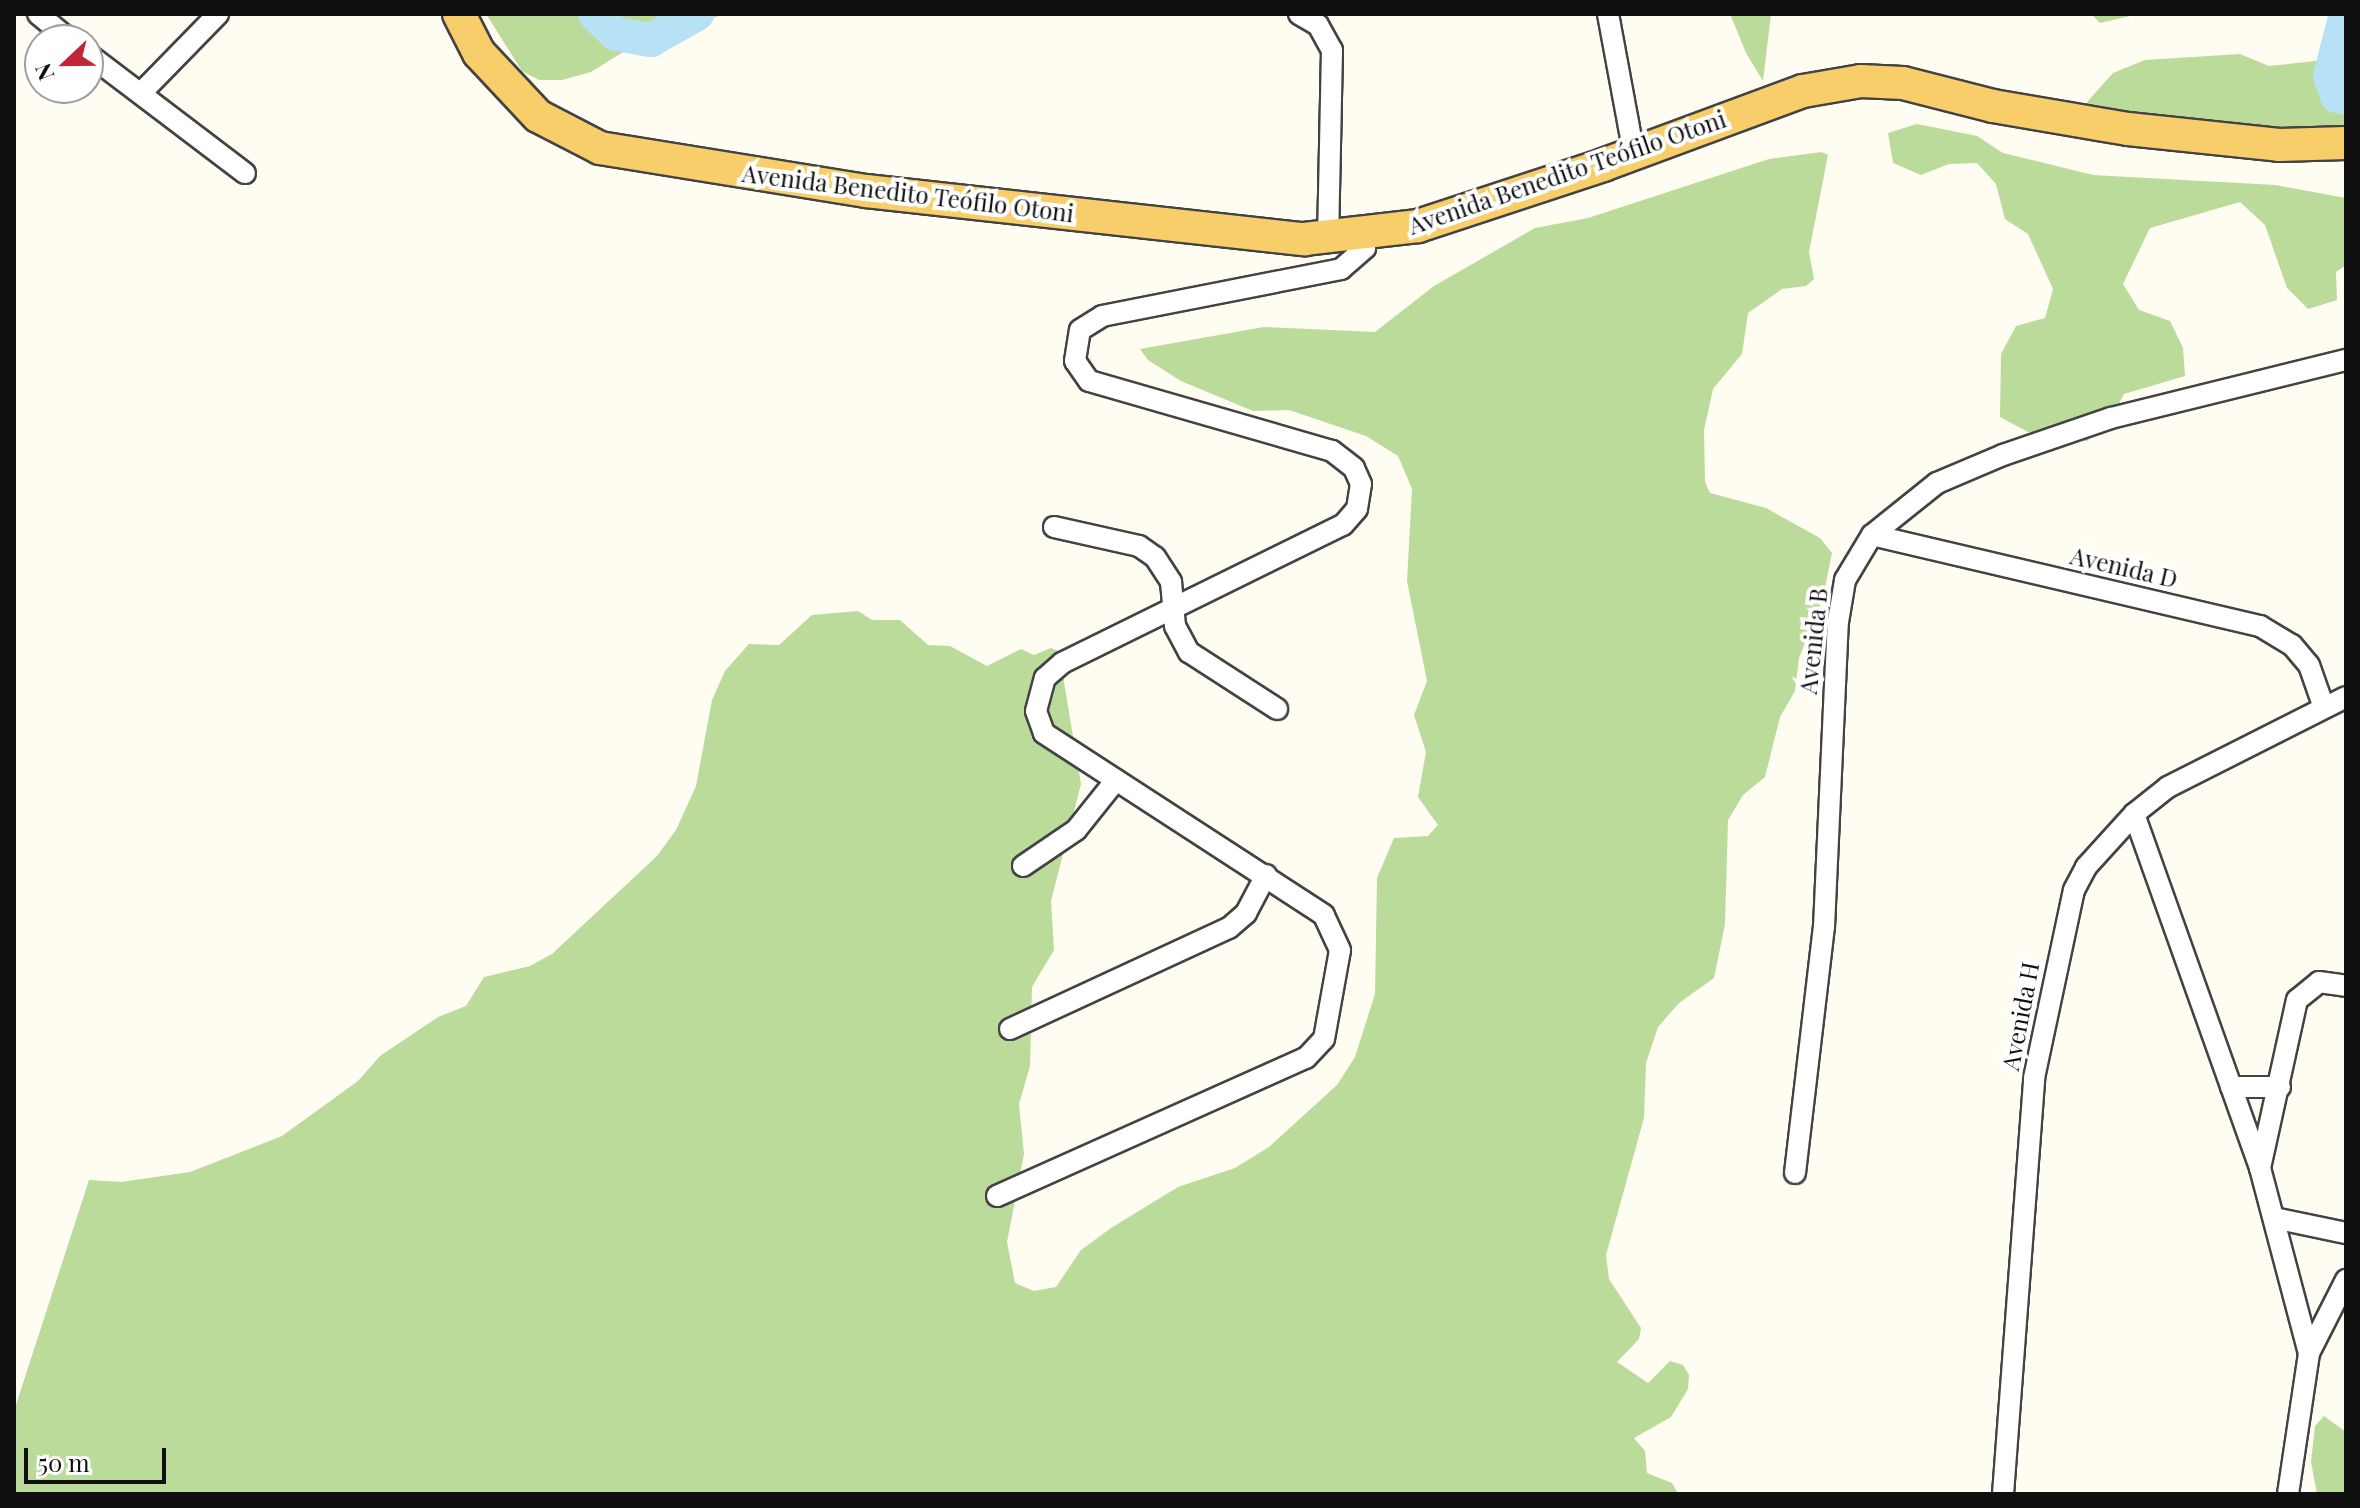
<!DOCTYPE html>
<html>
<head>
<meta charset="utf-8">
<style>
  body { margin:0 }
  #map { position:relative; width:2360px; height:1508px; overflow:hidden; background:#fffcf2; font-family:"Playfair Display",serif }
  div>[style] { position:absolute }
  .forest>* { inset:0; background:#bbdb9b }
  .river>* { height:34px; margin:-17px; padding:0 17px; transform-origin:17px; border-radius:17px; background:#b7e2f6 }
  .roads { filter:drop-shadow(2px 0 #434343) drop-shadow(-2px 0 #434343) drop-shadow(0 2px #434343) drop-shadow(0 -2px #434343) }
  .street>* { height:20px; margin:-10px; padding:0 10px; transform-origin:10px; border-radius:10px; background:#fff }
  .primary>* { height:32px; margin:-16px; padding:0 16px; transform-origin:16px; border-radius:16px; background:#f7ce6a }
  span { translate:-50% -50%; white-space:nowrap; text-align:center; line-height:1.15; -webkit-text-stroke:8px #fff; paint-order:stroke }
  .street-label { font-size:24px; color:#101010 }
  .frame { position:absolute; inset:0; border:16px solid #101010; pointer-events:none }
  .north { position:absolute; left:24px; top:24px; width:80px; height:80px; box-sizing:border-box; background:#fff; border:2px solid #9f9f9f; border-radius:50%; rotate:248deg; font-size:22px; font-weight:700; line-height:32px; text-align:center; color:#101010 }
  .north::after { content:''; display:block; margin:auto; width:28px; height:36px; background:#c02736; clip-path:polygon(50% 0,100% 100%,50% 72%,0 100%) }
  .scale { position:absolute; left:24px; top:1448px; width:142px; height:36px; box-sizing:border-box; border:4px solid #101010; border-top:0; padding-left:10px; font-size:24px; line-height:28px; white-space:nowrap; color:#101010; -webkit-text-stroke:6px #fff; paint-order:stroke }
</style>
</head>
<body>
<div id="map">
  <div class="forest">
    <div style="clip-path:polygon(486px 14px,726px 14px,649px 36px,591px 72px,562px 80px,539px 80px,522px 71px)"></div>
    <div style="clip-path:polygon(1730px 14px,1771px 14px,1763px 81px,1746px 53px)"></div>
    <div style="clip-path:polygon(2091px 14px,2139px 14px,2100px 23px)"></div>
    <div style="clip-path:polygon(2346px 51px,2346px 160px,2168px 144px,2078px 124px,2088px 101px,2113px 73px,2145px 60px,2240px 54px,2269px 66px,2333px 59px)"></div>
    <div style="clip-path:polygon(1917px 124px,1977px 136px,2003px 153px,2093px 175px,2275px 185px,2346px 198px,2346px 265px,2336px 272px,2337px 300px,2308px 309px,2287px 288px,2265px 225px,2240px 202px,2150px 228px,2123px 284px,2139px 310px,2170px 321px,2183px 348px,2185px 376px,2124px 394px,2109px 423px,2087px 441px,2028px 432px,2000px 417px,2001px 354px,2016px 326px,2045px 318px,2053px 289px,2028px 234px,2005px 219px,1996px 184px,1977px 163px,1949px 164px,1921px 175px,1893px 163px,1888px 133px)"></div>
    <div style="clip-path:polygon(1822px 152px,1828px 155px,1809px 252px,1814px 279px,1806px 286px,1782px 289px,1748px 313px,1742px 354px,1713px 389px,1704px 430px,1705px 482px,1710px 493px,1766px 508px,1820px 538px,1832px 553px,1823px 598px,1799px 658px,1795px 691px,1780px 717px,1765px 777px,1743px 795px,1728px 820px,1725px 924px,1714px 978px,1679px 1003px,1658px 1027px,1646px 1063px,1644px 1118px,1606px 1255px,1609px 1279px,1641px 1328px,1639px 1339px,1617px 1362px,1648px 1383px,1670px 1361px,1683px 1365px,1689px 1375px,1688px 1389px,1671px 1417px,1634px 1438px,1645px 1451px,1647px 1473px,1672px 1483px,1678px 1494px,14px 1494px,14px 1411px,89px 1180px,121px 1182px,190px 1172px,282px 1136px,358px 1081px,380px 1056px,438px 1017px,466px 1006px,484px 977px,530px 966px,552px 954px,657px 856px,676px 830px,696px 786px,712px 700px,725px 671px,749px 644px,779px 645px,812px 615px,858px 611px,872px 620px,900px 620px,928px 645px,950px 646px,987px 666px,1021px 649px,1034px 655px,1051px 648px,1065px 654px,1064px 682px,1081px 784px,1051px 901px,1054px 950px,1032px 987px,1030px 1066px,1019px 1104px,1024px 1154px,1007px 1242px,1015px 1283px,1034px 1291px,1056px 1287px,1081px 1250px,1111px 1228px,1178px 1187px,1235px 1168px,1269px 1147px,1337px 1085px,1355px 1057px,1375px 994px,1377px 878px,1394px 838px,1428px 836px,1438px 825px,1418px 797px,1426px 752px,1414px 715px,1427px 681px,1407px 581px,1412px 489px,1398px 456px,1366px 436px,1289px 410px,1253px 411px,1181px 381px,1148px 360px,1140px 349px,1264px 327px,1375px 332px,1434px 286px,1535px 228px,1588px 218px,1769px 159px)"></div>
    <div style="clip-path:polygon(2324px 1416px,2346px 1432px,2346px 1494px,2317px 1494px,2311px 1462px,2315px 1426px)"></div>
  </div>
  <div class="river">
    <div style="left:595px;top:14px;width:29px;rotate:44deg"></div>
    <div style="left:616px;top:34px;width:36px;rotate:10deg"></div>
    <div style="left:651px;top:40px;width:53px;rotate:-29.5deg"></div>
    <div style="left:2346px;top:14px;width:64px;rotate:104.5deg"></div>
    <div style="left:2330px;top:76px;width:21px;rotate:71deg"></div>
    <div style="left:2337px;top:96px;width:9px;rotate:13deg"></div>
  </div>
  <div class="roads">
    <div class="street">
      <div style="left:38px;top:14px;width:41px;rotate:39.1deg"></div>
      <div style="left:1299px;top:14px;width:22px;rotate:30deg"></div>
      <div style="left:1318px;top:25px;width:29px;rotate:61deg"></div>
      <div style="left:1332px;top:50px;width:187px;rotate:91.2deg"></div>
      <div style="left:1608px;top:14px;width:142px;rotate:79.5deg"></div>
      <div style="left:88px;top:54px;width:197px;rotate:37.2deg"></div>
      <div style="left:142px;top:92px;width:109px;rotate:-45.7deg"></div>
      <div style="left:1054px;top:527px;width:87px;rotate:12.6deg"></div>
      <div style="left:1139px;top:546px;width:19px;rotate:35deg"></div>
      <div style="left:1155px;top:557px;width:30px;rotate:57deg"></div>
      <div style="left:1171px;top:582px;width:44px;rotate:84.8deg"></div>
      <div style="left:1175px;top:626px;width:30px;rotate:62deg"></div>
      <div style="left:1189px;top:652px;width:105px;rotate:32.9deg"></div>
      <div style="left:1872px;top:535px;width:399px;rotate:13.2deg"></div>
      <div style="left:2260px;top:626px;width:37px;rotate:31deg"></div>
      <div style="left:2292px;top:645px;width:26px;rotate:50deg"></div>
      <div style="left:2309px;top:665px;width:42px;rotate:70.7deg"></div>
      <div style="left:2134px;top:814px;width:376px;rotate:70.4deg"></div>
      <div style="left:2260px;top:1168px;width:191px;rotate:75.2deg"></div>
      <div style="left:1023px;top:866px;width:64px;rotate:-34.2deg"></div>
      <div style="left:1076px;top:830px;width:64px;rotate:-51.3deg"></div>
      <div style="left:1010px;top:1029px;width:241px;rotate:-24.8deg"></div>
      <div style="left:1229px;top:928px;width:23px;rotate:-41deg"></div>
      <div style="left:1246px;top:913px;width:43px;rotate:-62.2deg"></div>
      <div style="left:2231px;top:1087px;width:49px"></div>
      <div style="left:2260px;top:1168px;width:172px;rotate:-77.6deg"></div>
      <div style="left:2297px;top:1000px;width:28px;rotate:-39deg"></div>
      <div style="left:2319px;top:982px;width:27px;rotate:8deg"></div>
      <div style="left:1795px;top:1173px;width:248px;rotate:-83.3deg"></div>
      <div style="left:1824px;top:927px;width:305px;rotate:-87.4deg"></div>
      <div style="left:1838px;top:622px;width:43px;rotate:-80.5deg"></div>
      <div style="left:1845px;top:580px;width:52px;rotate:-59deg"></div>
      <div style="left:1872px;top:535px;width:83px;rotate:-38.7deg"></div>
      <div style="left:1937px;top:483px;width:72px;rotate:-23deg"></div>
      <div style="left:2003px;top:455px;width:114px;rotate:-18.9deg"></div>
      <div style="left:2111px;top:418px;width:242px;rotate:-13.9deg"></div>
      <div style="left:997px;top:1196px;width:338px;rotate:-24.1deg"></div>
      <div style="left:1306px;top:1058px;width:26px;rotate:-47deg"></div>
      <div style="left:1324px;top:1039px;width:90px;rotate:-79.8deg"></div>
      <div style="left:1340px;top:950px;width:38px;rotate:-115deg"></div>
      <div style="left:1324px;top:915px;width:334px;rotate:-147deg"></div>
      <div style="left:1044px;top:733px;width:23px;rotate:-110deg"></div>
      <div style="left:1036px;top:711px;width:34px;rotate:-75deg"></div>
      <div style="left:1045px;top:678px;width:23px;rotate:-41deg"></div>
      <div style="left:1062px;top:663px;width:313px;rotate:-26.2deg"></div>
      <div style="left:1343px;top:525px;width:21px;rotate:-49deg"></div>
      <div style="left:1357px;top:509px;width:25px;rotate:-81deg"></div>
      <div style="left:1361px;top:484px;width:17px;rotate:-114deg"></div>
      <div style="left:1354px;top:468px;width:28px;rotate:-142deg"></div>
      <div style="left:1332px;top:451px;width:253px;rotate:-163.9deg"></div>
      <div style="left:1089px;top:381px;width:24px;rotate:-125deg"></div>
      <div style="left:1075px;top:361px;width:31px;rotate:-81deg"></div>
      <div style="left:1080px;top:330px;width:26px;rotate:-32deg"></div>
      <div style="left:1102px;top:316px;width:244px;rotate:-11.1deg"></div>
      <div style="left:1341px;top:269px;width:32px;rotate:-41deg"></div>
      <div style="left:1365px;top:248px;width:14px;rotate:-94deg"></div>
      <div style="left:2274px;top:1218px;width:74px;rotate:11.8deg"></div>
      <div style="left:2003px;top:1494px;width:417px;rotate:-85.7deg"></div>
      <div style="left:2034px;top:1078px;width:192px;rotate:-78deg"></div>
      <div style="left:2074px;top:890px;width:26px;rotate:-62deg"></div>
      <div style="left:2086px;top:867px;width:72px;rotate:-47.8deg"></div>
      <div style="left:2134px;top:814px;width:43px;rotate:-38.5deg"></div>
      <div style="left:2168px;top:787px;width:199px;rotate:-26.8deg"></div>
      <div style="left:2288px;top:1494px;width:143px;rotate:-81.5deg"></div>
      <div style="left:2309px;top:1353px;width:82px;rotate:-63.1deg"></div>
    </div>
    <div class="primary">
      <div style="left:459px;top:14px;width:44px;rotate:62.9deg"></div>
      <div style="left:479px;top:53px;width:86px;rotate:46.9deg"></div>
      <div style="left:538px;top:116px;width:70px;rotate:27.3deg"></div>
      <div style="left:600px;top:148px;width:269px;rotate:9.2deg"></div>
      <div style="left:866px;top:191px;width:441px;rotate:6.3deg"></div>
      <div style="left:1304px;top:239px;width:115px;rotate:-6.5deg"></div>
      <div style="left:1418px;top:226px;width:195px;rotate:-18.2deg"></div>
      <div style="left:1603px;top:165px;width:213px;rotate:-20.3deg"></div>
      <div style="left:1803px;top:91px;width:59px;rotate:-9.8deg"></div>
      <div style="left:1861px;top:81px;width:42px;rotate:2.7deg"></div>
      <div style="left:1903px;top:83px;width:93px;rotate:14.3deg"></div>
      <div style="left:1993px;top:106px;width:137px;rotate:9.7deg"></div>
      <div style="left:2128px;top:129px;width:152px;rotate:6deg"></div>
      <div style="left:2279px;top:145px;width:67px;rotate:-1.7deg"></div>
    </div>
  </div>
  <div class="street-label">
    <span style="left:1567px;top:172px;rotate:-19deg">Avenida Benedito Teófilo Otoni</span>
    <span style="left:908px;top:193px;rotate:7deg">Avenida Benedito Teófilo Otoni</span>
    <span style="left:2124px;top:567px;rotate:13deg">Avenida D</span>
    <span style="left:1813px;top:641px;rotate:-84deg">Avenida B</span>
    <span style="left:2020px;top:1016px;rotate:-79deg">Avenida H</span>
  </div>
  <div class="frame"></div>
  <div class="north">N</div>
  <div class="scale">50 m</div>
</div>
</body>
</html>
